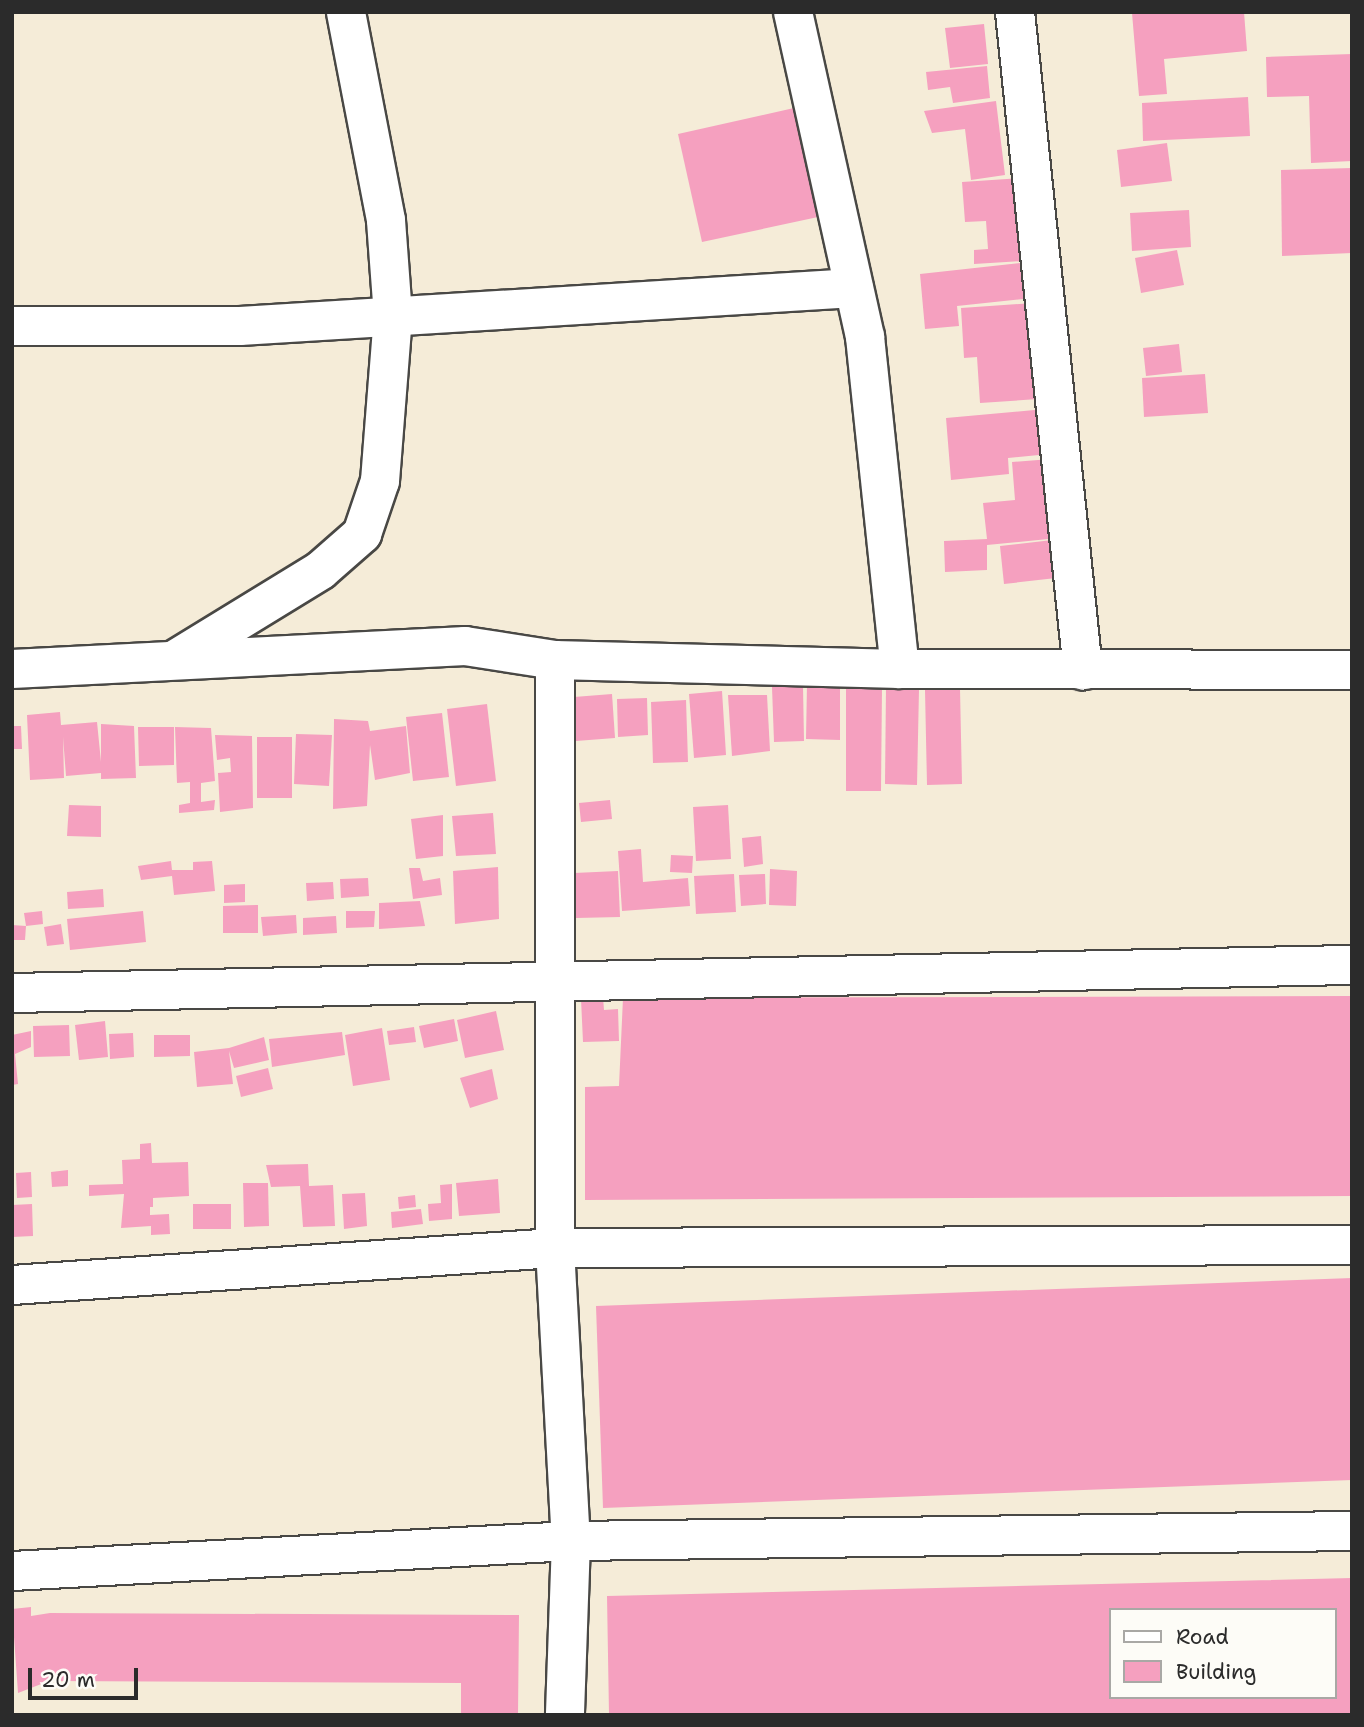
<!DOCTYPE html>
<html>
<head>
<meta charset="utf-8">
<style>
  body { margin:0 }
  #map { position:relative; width:1364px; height:1727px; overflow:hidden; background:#f5ecd8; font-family:"Shantell Sans",sans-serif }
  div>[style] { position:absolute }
  .building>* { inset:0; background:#f5a0bf }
  .roads { filter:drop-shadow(2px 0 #494845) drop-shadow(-2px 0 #494845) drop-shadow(0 2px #494845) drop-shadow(0 -2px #494845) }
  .minor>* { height:38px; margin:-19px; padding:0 19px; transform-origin:19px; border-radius:19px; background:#fff }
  span { translate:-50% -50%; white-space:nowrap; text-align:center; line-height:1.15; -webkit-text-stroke:7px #fdfcf7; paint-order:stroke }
  .frame { position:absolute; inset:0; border:14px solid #2b2b2b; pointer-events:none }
  .legend { position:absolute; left:1109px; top:1608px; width:228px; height:91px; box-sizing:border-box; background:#fdfcf7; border:2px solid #a9a8a5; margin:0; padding:9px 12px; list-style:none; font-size:21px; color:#2b2b2b }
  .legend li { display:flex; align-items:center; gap:14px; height:35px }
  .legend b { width:35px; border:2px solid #a9a8a5 }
  .scale { position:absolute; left:28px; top:1668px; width:110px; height:32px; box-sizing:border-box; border:4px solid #2b2b2b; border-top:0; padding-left:9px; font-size:21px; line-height:24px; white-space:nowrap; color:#2b2b2b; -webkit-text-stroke:5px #fdfcf7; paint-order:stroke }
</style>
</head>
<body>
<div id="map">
  <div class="building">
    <div style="clip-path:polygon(1244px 12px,1247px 51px,1164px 59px,1167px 94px,1139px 96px,1132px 13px)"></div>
    <div style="clip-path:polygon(984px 24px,988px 64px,950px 68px,945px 28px)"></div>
    <div style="clip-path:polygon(1352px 54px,1352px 161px,1311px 163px,1309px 96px,1267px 97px,1266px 57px)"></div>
    <div style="clip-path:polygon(987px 66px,990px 98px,953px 103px,950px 87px,928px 90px,926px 72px)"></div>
    <div style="clip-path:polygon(1248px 97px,1250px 136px,1143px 141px,1142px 103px)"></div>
    <div style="clip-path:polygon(996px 101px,1005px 175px,971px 180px,965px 129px,932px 133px,924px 111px)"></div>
    <div style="clip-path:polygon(794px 108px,818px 217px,702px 242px,678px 134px)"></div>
    <div style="clip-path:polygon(1167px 143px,1172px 181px,1121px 187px,1117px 150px)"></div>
    <div style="clip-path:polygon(1352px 168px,1352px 253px,1282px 256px,1281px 170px)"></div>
    <div style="clip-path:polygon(1022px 178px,1039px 260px,974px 264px,974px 250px,988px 249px,986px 221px,965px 222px,962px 182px)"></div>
    <div style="clip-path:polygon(1189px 210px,1191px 247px,1132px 251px,1130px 213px)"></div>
    <div style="clip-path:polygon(1177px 250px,1184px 285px,1141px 293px,1135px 258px)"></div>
    <div style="clip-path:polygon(1029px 262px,1033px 298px,957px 306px,959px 326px,925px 329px,920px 274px)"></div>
    <div style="clip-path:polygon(1033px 303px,1038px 399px,980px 403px,977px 357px,964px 358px,961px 308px)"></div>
    <div style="clip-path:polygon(1179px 344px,1182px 372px,1146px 376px,1143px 348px)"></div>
    <div style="clip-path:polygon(1205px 374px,1208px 413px,1144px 417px,1142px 378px)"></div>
    <div style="clip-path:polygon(1045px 409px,1049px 454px,1008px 458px,1009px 474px,951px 480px,946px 418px)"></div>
    <div style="clip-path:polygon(1051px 459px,1058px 538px,987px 545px,987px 570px,945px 572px,944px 541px,987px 539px,983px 503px,1015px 500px,1012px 462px)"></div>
    <div style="clip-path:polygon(1061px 539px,1065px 577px,1004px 584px,1000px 546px)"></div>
    <div style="clip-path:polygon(807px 684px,840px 684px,840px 740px,806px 739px)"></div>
    <div style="clip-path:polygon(803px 686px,804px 741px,774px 742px,772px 687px)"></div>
    <div style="clip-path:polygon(846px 687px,882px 687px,881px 791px,846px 791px)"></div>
    <div style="clip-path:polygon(886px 688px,919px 689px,917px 785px,885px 784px)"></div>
    <div style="clip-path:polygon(960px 689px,962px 784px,927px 785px,925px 690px)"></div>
    <div style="clip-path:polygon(722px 691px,726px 755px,694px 758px,689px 694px)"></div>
    <div style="clip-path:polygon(612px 694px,615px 738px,576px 741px,574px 697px)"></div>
    <div style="clip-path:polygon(728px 695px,767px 695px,770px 751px,732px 756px)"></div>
    <div style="clip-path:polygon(647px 698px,648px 735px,618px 737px,617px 699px)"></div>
    <div style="clip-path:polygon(686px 700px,688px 762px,653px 763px,651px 702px)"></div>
    <div style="clip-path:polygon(487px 704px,496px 781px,456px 786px,447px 709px)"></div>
    <div style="clip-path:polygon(60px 712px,61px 725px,97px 722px,101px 762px,101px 724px,134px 726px,136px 778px,101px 779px,101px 773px,66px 776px,63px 737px,64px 778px,30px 780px,27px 715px)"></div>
    <div style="clip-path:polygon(442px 713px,449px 777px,413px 781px,406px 717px)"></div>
    <div style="clip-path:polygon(334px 719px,368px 721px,370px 731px,406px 726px,410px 773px,375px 780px,370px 745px,367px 806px,333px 809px)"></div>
    <div style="clip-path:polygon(12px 726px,21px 726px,22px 749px,12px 749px)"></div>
    <div style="clip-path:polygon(138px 727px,174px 727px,174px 765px,139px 766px)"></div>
    <div style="clip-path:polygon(175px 727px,211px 728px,215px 781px,201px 783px,201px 802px,215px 800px,214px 810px,179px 813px,179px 805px,190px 803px,190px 782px,177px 783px)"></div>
    <div style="clip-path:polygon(296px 734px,332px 735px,329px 786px,294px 784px)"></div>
    <div style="clip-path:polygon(215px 735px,252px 736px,253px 808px,220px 812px,218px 773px,231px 772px,230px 758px,217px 760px)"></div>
    <div style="clip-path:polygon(257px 737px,292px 737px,292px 798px,257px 798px)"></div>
    <div style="clip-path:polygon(610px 800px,612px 819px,581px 822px,579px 803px)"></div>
    <div style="clip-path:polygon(69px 805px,101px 806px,101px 837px,67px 836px)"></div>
    <div style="clip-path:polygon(728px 805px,731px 859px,696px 861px,693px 807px)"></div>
    <div style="clip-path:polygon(493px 813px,496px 854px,456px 856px,452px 816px)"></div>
    <div style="clip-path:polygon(443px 815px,443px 856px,416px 859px,411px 819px)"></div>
    <div style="clip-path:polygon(761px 836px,763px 864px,744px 867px,742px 838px)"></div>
    <div style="clip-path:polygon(641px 849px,643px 882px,688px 878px,690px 906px,622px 911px,618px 851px)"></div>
    <div style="clip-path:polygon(671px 855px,693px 856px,692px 873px,670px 872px)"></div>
    <div style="clip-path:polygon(171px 861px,172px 870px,193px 870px,193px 862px,212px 861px,215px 891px,174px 895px,172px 876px,141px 880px,138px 866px)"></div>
    <div style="clip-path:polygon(498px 867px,499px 919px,455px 924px,453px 871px)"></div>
    <div style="clip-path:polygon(409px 868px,420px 868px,423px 881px,440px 878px,442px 895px,413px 899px)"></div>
    <div style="clip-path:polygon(770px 869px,797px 871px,796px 906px,769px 905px)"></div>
    <div style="clip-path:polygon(618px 871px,620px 917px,576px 918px,574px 873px)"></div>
    <div style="clip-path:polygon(734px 874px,736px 912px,696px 914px,694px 876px)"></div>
    <div style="clip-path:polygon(765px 874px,766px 904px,741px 906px,739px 875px)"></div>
    <div style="clip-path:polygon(368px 878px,369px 896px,341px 898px,340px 879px)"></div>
    <div style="clip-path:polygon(333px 882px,334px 899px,307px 901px,306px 883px)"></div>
    <div style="clip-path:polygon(245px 884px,245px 902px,224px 903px,224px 885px)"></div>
    <div style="clip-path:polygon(103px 889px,104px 907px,68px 909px,67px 892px)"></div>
    <div style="clip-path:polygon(420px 901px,425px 926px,379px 929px,379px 903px)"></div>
    <div style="clip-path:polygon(258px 905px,258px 933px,223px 933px,223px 906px)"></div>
    <div style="clip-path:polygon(42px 911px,43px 924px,26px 926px,24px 913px)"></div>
    <div style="clip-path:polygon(143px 911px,146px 942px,70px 950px,67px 919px)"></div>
    <div style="clip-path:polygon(346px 911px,375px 911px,374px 927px,346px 928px)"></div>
    <div style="clip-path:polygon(296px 915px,297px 933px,263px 936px,261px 917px)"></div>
    <div style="clip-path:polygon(336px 916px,337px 933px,303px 935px,303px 918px)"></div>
    <div style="clip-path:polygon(61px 924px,64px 944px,47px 946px,44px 927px)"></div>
    <div style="clip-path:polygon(12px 925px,26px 926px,25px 940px,12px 940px)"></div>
    <div style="clip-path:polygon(1352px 996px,1352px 1196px,585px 1200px,585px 1087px,619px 1086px,623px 998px)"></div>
    <div style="clip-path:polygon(603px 997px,604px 1010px,618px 1009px,619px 1041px,583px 1042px,581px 999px)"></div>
    <div style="clip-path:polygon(496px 1011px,504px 1050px,465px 1058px,457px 1020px)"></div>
    <div style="clip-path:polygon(454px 1019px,458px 1041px,424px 1048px,419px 1026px)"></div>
    <div style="clip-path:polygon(105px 1021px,108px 1057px,79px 1060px,75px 1025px)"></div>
    <div style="clip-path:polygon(69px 1025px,70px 1056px,34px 1057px,33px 1026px)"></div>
    <div style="clip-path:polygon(414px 1027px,416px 1042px,389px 1045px,387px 1031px)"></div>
    <div style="clip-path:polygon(382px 1028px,390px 1080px,353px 1086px,345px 1035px)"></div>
    <div style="clip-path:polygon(31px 1031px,31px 1047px,15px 1054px,18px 1084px,12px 1085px,12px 1035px)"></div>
    <div style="clip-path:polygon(342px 1032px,345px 1055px,272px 1067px,269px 1039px)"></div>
    <div style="clip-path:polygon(133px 1033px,134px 1057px,110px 1059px,109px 1034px)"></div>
    <div style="clip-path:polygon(154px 1035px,190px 1035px,190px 1056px,154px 1057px)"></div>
    <div style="clip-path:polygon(264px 1037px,269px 1060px,234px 1068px,229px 1051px,233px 1084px,197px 1087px,194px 1052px,229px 1048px)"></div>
    <div style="clip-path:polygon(268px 1068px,273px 1089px,241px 1097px,236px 1076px)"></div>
    <div style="clip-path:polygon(492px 1069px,498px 1099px,470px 1108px,460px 1078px)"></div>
    <div style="clip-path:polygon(151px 1143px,152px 1163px,188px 1162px,189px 1196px,153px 1198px,153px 1207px,150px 1207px,150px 1215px,169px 1214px,170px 1234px,151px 1235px,151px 1226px,121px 1228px,124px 1194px,89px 1196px,89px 1185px,123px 1184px,122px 1160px,140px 1159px,140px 1144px)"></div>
    <div style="clip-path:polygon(308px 1164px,309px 1186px,333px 1185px,335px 1226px,303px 1227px,300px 1186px,271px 1187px,266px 1165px)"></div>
    <div style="clip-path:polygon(68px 1170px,68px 1186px,52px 1187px,51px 1172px)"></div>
    <div style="clip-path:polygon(31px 1172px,32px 1197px,17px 1198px,16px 1173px)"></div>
    <div style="clip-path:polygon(498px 1179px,500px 1213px,459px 1216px,456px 1183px)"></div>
    <div style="clip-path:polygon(243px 1183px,268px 1183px,269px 1226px,244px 1227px)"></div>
    <div style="clip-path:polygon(452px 1184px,452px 1219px,429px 1221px,428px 1204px,441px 1203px,440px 1185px)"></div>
    <div style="clip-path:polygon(365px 1193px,367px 1226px,344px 1229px,342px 1194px)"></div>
    <div style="clip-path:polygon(415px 1195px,416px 1207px,399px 1209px,398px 1197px)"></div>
    <div style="clip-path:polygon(32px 1204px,33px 1236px,12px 1237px,12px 1205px)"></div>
    <div style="clip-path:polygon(193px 1204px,231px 1204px,231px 1229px,193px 1229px)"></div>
    <div style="clip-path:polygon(421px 1209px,423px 1224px,392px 1228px,391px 1212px)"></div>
    <div style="clip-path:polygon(1352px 1278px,1352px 1480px,603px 1508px,596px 1306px)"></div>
    <div style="clip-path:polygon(evenodd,1352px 1578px,1352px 1715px,609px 1715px,607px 1596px,1352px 1578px,1110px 1610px,1334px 1610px,1334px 1697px,1110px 1697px,1110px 1610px)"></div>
    <div style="clip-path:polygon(31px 1607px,31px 1616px,50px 1613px,519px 1615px,518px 1715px,461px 1715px,461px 1683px,49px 1681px,18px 1693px,12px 1609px)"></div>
  </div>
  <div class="roads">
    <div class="minor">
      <div style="left:793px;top:12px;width:333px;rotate:77.5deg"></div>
      <div style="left:865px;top:337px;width:334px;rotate:84deg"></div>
      <div style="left:1015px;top:12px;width:662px;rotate:84.11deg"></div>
      <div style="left:12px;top:326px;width:228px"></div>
      <div style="left:240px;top:326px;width:615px;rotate:-3.54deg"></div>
      <div style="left:176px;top:659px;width:170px;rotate:-31.5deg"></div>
      <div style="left:321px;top:570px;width:55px;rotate:-41.3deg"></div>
      <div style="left:362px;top:534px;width:56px;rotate:-71.2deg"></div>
      <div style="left:380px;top:481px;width:166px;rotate:-85.5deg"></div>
      <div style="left:393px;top:316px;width:96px;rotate:-94.2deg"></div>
      <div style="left:386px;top:220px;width:212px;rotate:-100.9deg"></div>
      <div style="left:555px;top:660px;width:588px;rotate:90deg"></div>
      <div style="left:555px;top:1248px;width:293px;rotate:86.9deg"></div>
      <div style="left:571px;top:1541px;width:174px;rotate:92deg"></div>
      <div style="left:12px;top:669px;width:454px;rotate:-2.9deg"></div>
      <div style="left:465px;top:646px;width:91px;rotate:8.8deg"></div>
      <div style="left:555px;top:660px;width:345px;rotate:1.5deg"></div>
      <div style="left:900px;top:669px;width:452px;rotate:0.1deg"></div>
      <div style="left:12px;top:993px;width:1340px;rotate:-1.2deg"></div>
      <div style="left:12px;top:1285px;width:544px;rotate:-3.9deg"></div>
      <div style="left:555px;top:1248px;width:797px;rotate:-0.22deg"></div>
      <div style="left:12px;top:1571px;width:560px;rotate:-3.07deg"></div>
      <div style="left:571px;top:1541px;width:781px;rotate:-0.73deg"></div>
    </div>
  </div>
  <div class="frame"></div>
  <ul class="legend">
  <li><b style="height:9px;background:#fff"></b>Road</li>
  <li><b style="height:19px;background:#f5a0bf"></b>Building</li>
  </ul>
  <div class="scale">20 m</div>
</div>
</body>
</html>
